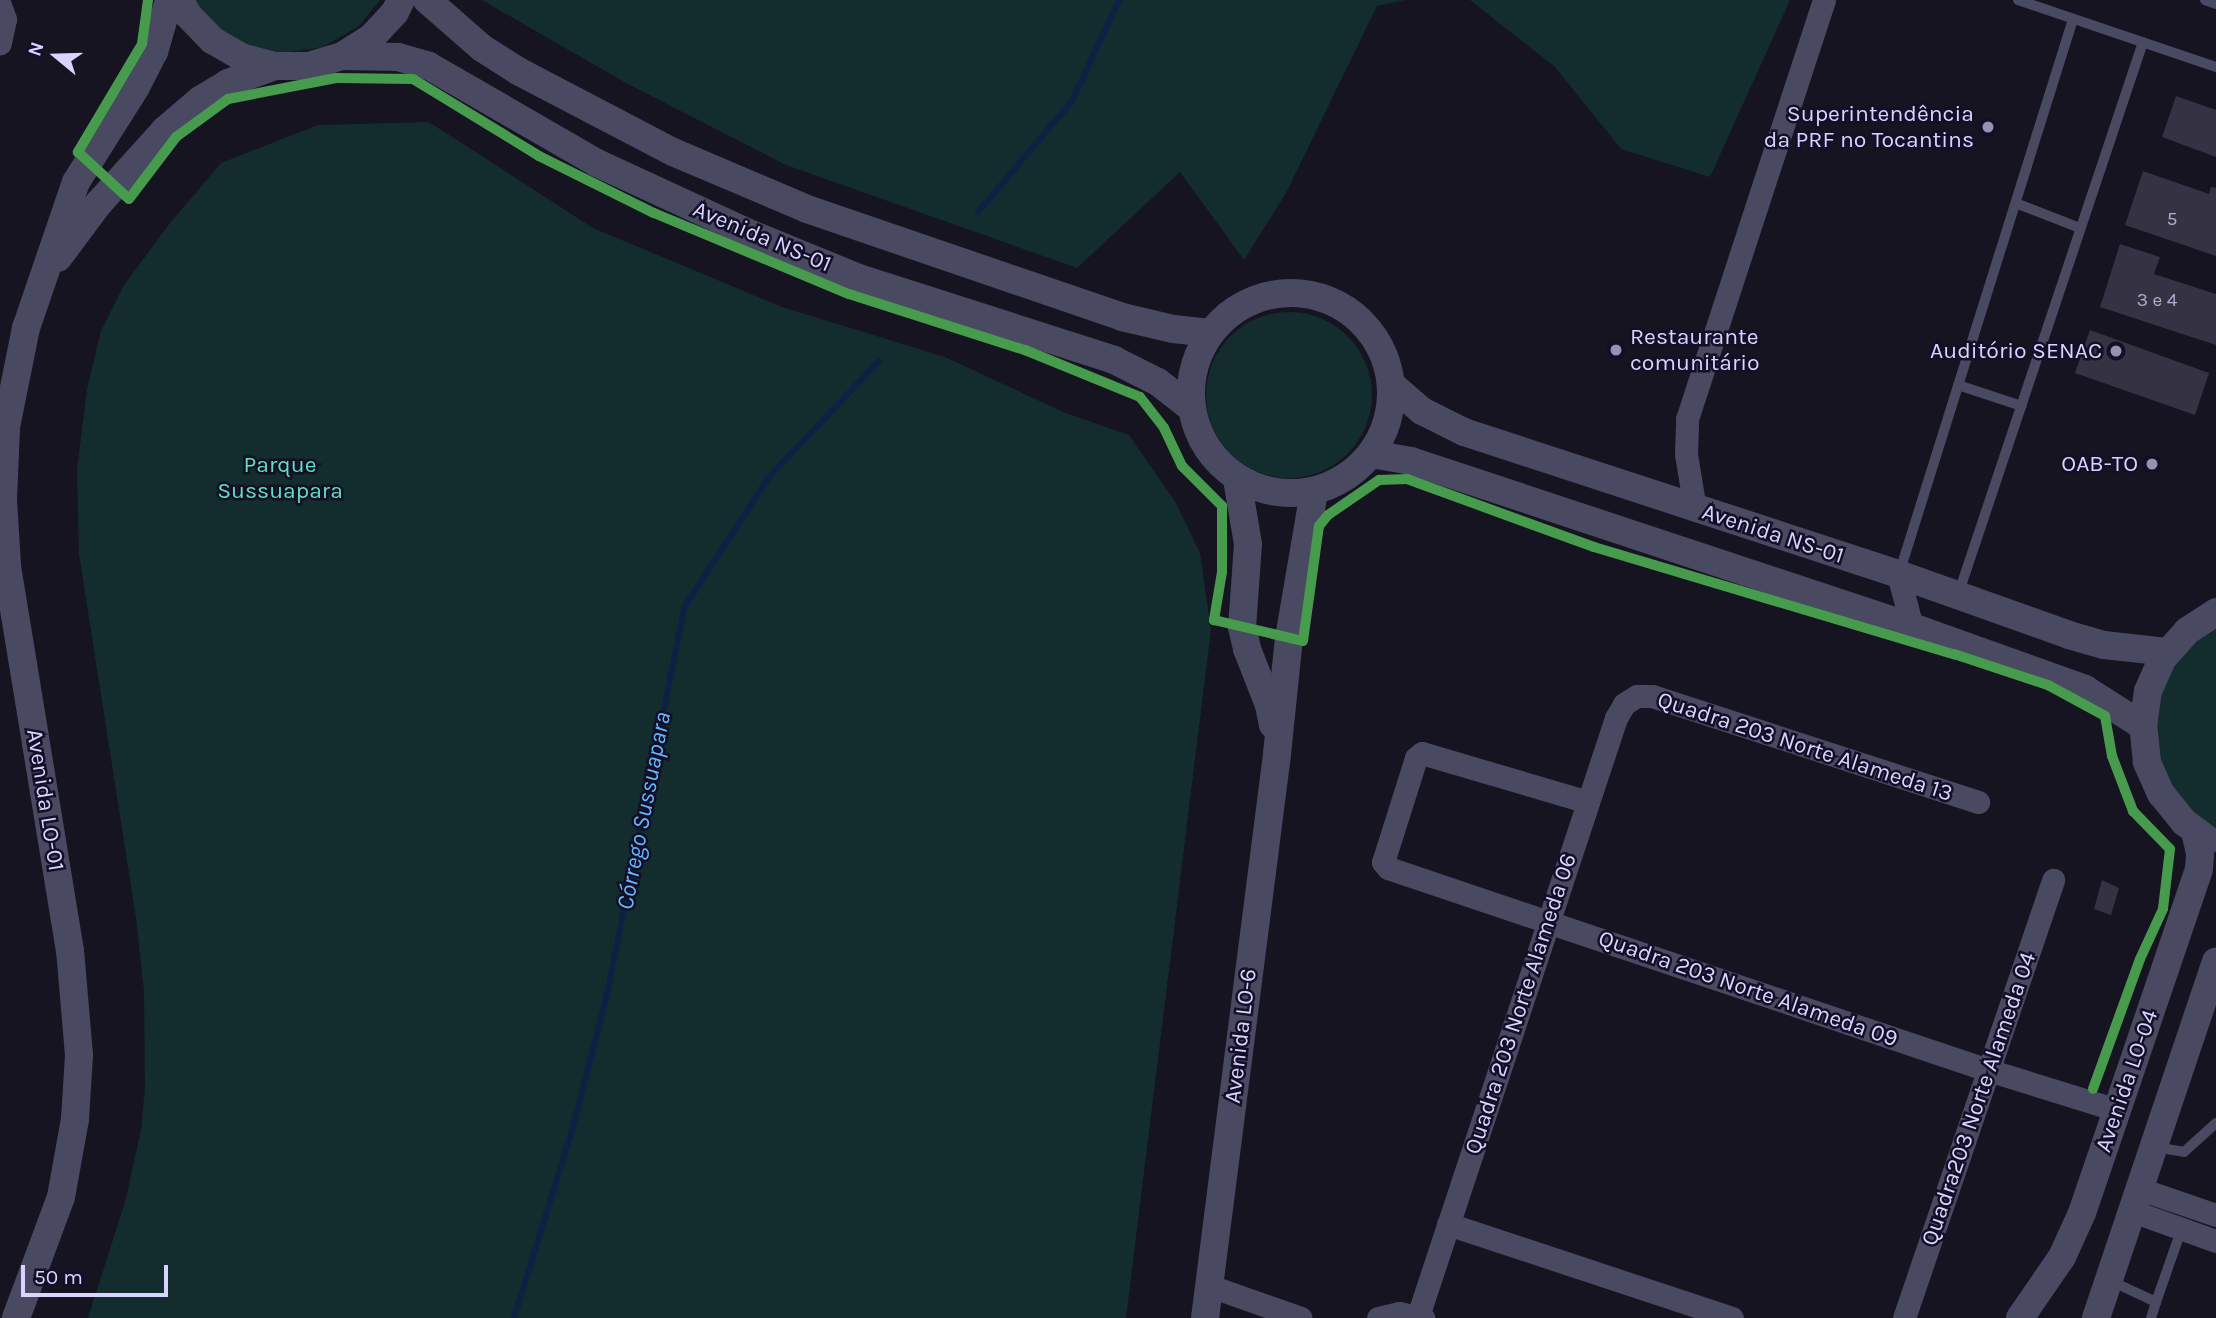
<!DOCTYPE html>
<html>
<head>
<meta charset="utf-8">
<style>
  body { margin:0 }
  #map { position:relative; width:2216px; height:1318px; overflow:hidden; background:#161421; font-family:Karla,sans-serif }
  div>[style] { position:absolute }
  .green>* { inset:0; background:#132c2d }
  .round { border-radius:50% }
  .stream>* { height:6px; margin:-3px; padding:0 3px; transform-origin:3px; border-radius:3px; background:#0d2144 }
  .building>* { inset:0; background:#343243 }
  .service>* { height:10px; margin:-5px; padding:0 5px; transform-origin:5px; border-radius:5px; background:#4a4962 }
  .minor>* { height:23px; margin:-11.5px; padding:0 11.5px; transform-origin:11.5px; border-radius:11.5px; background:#4a4962 }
  .tertiary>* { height:28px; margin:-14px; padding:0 14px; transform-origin:14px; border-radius:14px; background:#4a4962 }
  .tertiary>.ring { margin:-14px; padding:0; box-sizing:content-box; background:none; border:28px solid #4a4962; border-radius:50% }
  .cycleway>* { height:10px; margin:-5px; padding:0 5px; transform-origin:5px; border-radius:5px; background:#469c4c }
  .dots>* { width:19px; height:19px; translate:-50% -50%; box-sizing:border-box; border:4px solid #130f26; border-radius:50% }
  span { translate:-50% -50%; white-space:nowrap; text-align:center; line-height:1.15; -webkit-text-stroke:5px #130f26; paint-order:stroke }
  .number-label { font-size:19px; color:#b0acd0 }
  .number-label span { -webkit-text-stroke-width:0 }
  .poi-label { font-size:23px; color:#d9d4ff }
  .right { translate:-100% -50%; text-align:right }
  .left { translate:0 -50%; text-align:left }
  .street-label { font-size:23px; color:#d9d4ff }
  .park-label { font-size:23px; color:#5fe0c0 }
  .water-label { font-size:24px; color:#62b6ff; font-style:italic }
  .north { position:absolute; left:21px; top:21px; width:70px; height:70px; -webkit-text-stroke:5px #130f26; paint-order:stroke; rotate:289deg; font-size:19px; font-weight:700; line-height:28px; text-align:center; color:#d9d4ff }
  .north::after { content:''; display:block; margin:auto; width:24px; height:32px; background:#d9d4ff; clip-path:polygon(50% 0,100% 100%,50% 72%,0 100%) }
  .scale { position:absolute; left:21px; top:1265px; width:147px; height:32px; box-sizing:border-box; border:4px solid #d9d4ff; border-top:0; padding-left:9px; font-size:21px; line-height:24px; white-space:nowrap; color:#d9d4ff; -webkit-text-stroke:5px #130f26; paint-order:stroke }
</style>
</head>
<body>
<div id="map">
  <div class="green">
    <div style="clip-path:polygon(193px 0,380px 0,359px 26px,323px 47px,282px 53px,242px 44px,207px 20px)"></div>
    <div style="clip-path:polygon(482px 0,1405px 0,1377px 6px,1286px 193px,1244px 260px,1180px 172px,1077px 268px,786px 165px,626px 83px)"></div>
    <div style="clip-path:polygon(1470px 0,1790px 0,1710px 177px,1621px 149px,1555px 67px)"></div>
    <div style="clip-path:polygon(429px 122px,593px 228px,782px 307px,945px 357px,1063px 412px,1129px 435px,1176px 503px,1200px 553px,1211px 630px,1126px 1318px,88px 1318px,125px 1202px,141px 1130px,145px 1087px,144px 991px,136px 918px,79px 554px,77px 470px,87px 389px,101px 331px,124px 285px,170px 223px,221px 163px,318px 125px)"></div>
    <div class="round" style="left:1206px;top:312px;width:166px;height:166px"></div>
    <div style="clip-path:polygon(2216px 626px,2216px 830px,2183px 804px,2160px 765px,2155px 720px,2165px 680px,2182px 653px)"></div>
  </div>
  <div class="stream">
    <div style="left:978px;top:212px;width:145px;rotate:-49.7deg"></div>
    <div style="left:1072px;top:101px;width:111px;rotate:-65deg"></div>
    <div style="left:514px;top:1318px;width:193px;rotate:-72.8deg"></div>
    <div style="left:571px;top:1134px;width:139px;rotate:-75.5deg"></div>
    <div style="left:606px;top:999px;width:399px;rotate:-78.7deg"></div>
    <div style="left:684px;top:608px;width:155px;rotate:-57.1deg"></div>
    <div style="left:768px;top:478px;width:161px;rotate:-46.5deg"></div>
  </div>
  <div class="building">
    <div style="clip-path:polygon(2176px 96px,2216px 110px,2216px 157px,2162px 137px)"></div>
    <div style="clip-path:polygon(2143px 171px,2209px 194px,2211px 187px,2216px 188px,2216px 256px,2125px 225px)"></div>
    <div style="clip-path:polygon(2120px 244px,2160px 257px,2154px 274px,2216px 294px,2216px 345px,2100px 307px)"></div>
    <div style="clip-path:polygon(2090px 330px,2209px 373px,2195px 415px,2075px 373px)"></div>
    <div style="clip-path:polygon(2102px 880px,2119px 888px,2111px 915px,2094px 909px)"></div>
  </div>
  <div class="service">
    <div style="left:2018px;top:0;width:209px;rotate:18.7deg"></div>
    <div style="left:2205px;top:0;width:12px;rotate:20deg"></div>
    <div style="left:2018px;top:204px;width:66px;rotate:21.2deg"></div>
    <div style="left:1958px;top:385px;width:67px;rotate:18.2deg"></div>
    <div style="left:1899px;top:574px;width:582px;rotate:-72.59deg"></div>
    <div style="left:1958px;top:595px;width:583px;rotate:-71.5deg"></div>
    <div style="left:2154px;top:1147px;width:30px;rotate:9deg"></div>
    <div style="left:2184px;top:1152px;width:43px;rotate:-42.2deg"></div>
    <div style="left:2111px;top:1281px;width:50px;rotate:25deg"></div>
    <div style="left:2156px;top:1302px;width:17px;rotate:107deg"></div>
    <div style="left:2156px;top:1302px;width:64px;rotate:-70.7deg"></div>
  </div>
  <div class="minor">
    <div style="left:0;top:5px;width:15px;rotate:70deg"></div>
    <div style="left:5px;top:19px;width:25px;rotate:102deg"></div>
    <div style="left:1695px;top:509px;width:56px;rotate:-99.3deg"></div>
    <div style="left:1686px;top:454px;width:35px;rotate:-88deg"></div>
    <div style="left:1687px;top:419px;width:441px;rotate:-71.9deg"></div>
    <div style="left:1898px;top:574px;width:55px;rotate:75.2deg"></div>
    <div style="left:1588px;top:802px;width:173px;rotate:-163.6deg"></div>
    <div style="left:1422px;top:753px;width:8px;rotate:140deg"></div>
    <div style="left:1416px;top:758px;width:109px;rotate:107.6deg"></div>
    <div style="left:1383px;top:862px;width:8px;rotate:50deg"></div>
    <div style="left:1388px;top:868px;width:169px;rotate:18.6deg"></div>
    <div style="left:1548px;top:922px;width:464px;rotate:18.6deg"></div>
    <div style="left:1988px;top:1070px;width:135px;rotate:17.2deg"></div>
    <div style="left:2140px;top:1189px;width:80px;rotate:18.9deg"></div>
    <div style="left:2132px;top:1211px;width:89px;rotate:19.7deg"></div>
    <div style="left:1448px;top:1224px;width:299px;rotate:18.3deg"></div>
    <div style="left:1210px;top:1286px;width:96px;rotate:19.4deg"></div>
    <div style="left:1418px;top:1316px;width:630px;rotate:-71.68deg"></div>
    <div style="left:1616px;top:718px;width:16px;rotate:-60deg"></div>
    <div style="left:1624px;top:704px;width:15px;rotate:-32deg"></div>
    <div style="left:1637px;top:696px;width:15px"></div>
    <div style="left:1652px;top:696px;width:343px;rotate:18deg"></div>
    <div style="left:1378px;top:1318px;width:22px;rotate:-13deg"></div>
    <div style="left:1399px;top:1313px;width:25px;rotate:12deg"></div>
    <div style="left:1904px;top:1318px;width:463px;rotate:-71.2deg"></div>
  </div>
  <div class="tertiary">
    <div style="left:180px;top:0;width:17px;rotate:62deg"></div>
    <div style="left:188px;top:15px;width:35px;rotate:46deg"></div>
    <div style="left:212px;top:40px;width:34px;rotate:30deg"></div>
    <div style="left:241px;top:57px;width:35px;rotate:15deg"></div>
    <div style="left:275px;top:66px;width:34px"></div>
    <div style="left:309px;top:66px;width:34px;rotate:-17deg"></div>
    <div style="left:342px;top:56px;width:34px;rotate:-32deg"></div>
    <div style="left:371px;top:38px;width:35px;rotate:-47deg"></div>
    <div style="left:395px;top:12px;width:13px;rotate:-63deg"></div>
    <div style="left:427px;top:0;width:73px;rotate:41.1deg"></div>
    <div style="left:482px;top:48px;width:43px;rotate:32.6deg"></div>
    <div style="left:518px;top:71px;width:175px;rotate:27.6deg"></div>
    <div style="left:673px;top:152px;width:146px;rotate:23deg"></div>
    <div style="left:807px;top:209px;width:333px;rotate:18.9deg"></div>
    <div style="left:1122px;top:317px;width:52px;rotate:13.2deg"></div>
    <div style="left:1173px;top:329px;width:37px;rotate:6deg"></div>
    <div style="left:342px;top:56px;width:56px;rotate:1deg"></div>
    <div style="left:398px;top:57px;width:32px;rotate:16deg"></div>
    <div style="left:429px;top:66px;width:194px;rotate:30deg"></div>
    <div style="left:597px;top:163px;width:170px;rotate:24.8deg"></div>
    <div style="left:751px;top:234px;width:117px;rotate:22.2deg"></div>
    <div style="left:859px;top:278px;width:268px;rotate:17.8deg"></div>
    <div style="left:1114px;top:360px;width:49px;rotate:26.6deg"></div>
    <div style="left:1158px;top:382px;width:41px;rotate:38deg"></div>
    <div style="left:58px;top:258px;width:69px;rotate:-53.3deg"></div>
    <div style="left:99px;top:203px;width:98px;rotate:-47.9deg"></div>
    <div style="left:165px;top:130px;width:46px;rotate:-40.6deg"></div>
    <div style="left:200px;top:100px;width:33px;rotate:-31deg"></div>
    <div style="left:228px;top:83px;width:50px;rotate:-19.9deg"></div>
    <div class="ring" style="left:1191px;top:293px;width:172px;height:172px"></div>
    <div style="left:1392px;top:385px;width:40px;rotate:41deg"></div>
    <div style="left:1422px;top:411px;width:47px;rotate:26.6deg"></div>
    <div style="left:1464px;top:432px;width:457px;rotate:18.1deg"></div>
    <div style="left:1898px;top:574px;width:182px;rotate:19.6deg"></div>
    <div style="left:2069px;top:635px;width:36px;rotate:16deg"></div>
    <div style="left:2104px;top:645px;width:63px;rotate:6.3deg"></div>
    <div style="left:1371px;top:454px;width:41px;rotate:9.9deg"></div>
    <div style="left:1411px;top:461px;width:528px;rotate:18.33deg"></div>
    <div style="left:1912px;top:627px;width:184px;rotate:19.7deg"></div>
    <div style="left:2085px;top:689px;width:69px;rotate:32.5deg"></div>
    <div style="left:1237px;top:479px;width:66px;rotate:80.4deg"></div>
    <div style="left:1248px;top:544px;width:83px;rotate:94.1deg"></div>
    <div style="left:1242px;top:627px;width:23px;rotate:77deg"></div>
    <div style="left:1247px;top:649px;width:60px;rotate:68.6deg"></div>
    <div style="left:1269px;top:705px;width:20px;rotate:79deg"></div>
    <div style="left:2208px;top:840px;width:30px;rotate:-143deg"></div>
    <div style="left:2184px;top:822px;width:36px;rotate:-129deg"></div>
    <div style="left:2161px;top:794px;width:35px;rotate:-114deg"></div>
    <div style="left:2147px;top:762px;width:36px;rotate:-96deg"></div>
    <div style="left:2143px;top:726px;width:35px;rotate:-82deg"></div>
    <div style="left:2148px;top:691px;width:36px;rotate:-66deg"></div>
    <div style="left:2163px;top:658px;width:36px;rotate:-48deg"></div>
    <div style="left:2187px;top:631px;width:35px;rotate:-33deg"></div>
    <div style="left:16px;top:1318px;width:129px;rotate:-69.6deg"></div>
    <div style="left:61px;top:1197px;width:79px;rotate:-79.8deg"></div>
    <div style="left:75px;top:1119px;width:64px;rotate:-86.4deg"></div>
    <div style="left:79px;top:1055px;width:104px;rotate:-94.9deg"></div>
    <div style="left:70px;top:951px;width:391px;rotate:-99.3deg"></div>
    <div style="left:7px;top:565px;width:65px;rotate:-93.5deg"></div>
    <div style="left:3px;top:500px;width:73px;rotate:-87.6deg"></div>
    <div style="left:6px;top:427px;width:101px;rotate:-78.6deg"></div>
    <div style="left:26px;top:328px;width:154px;rotate:-71.1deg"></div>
    <div style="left:76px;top:182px;width:112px;rotate:-57.7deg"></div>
    <div style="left:136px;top:87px;width:39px;rotate:-63deg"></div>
    <div style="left:154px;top:52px;width:54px;rotate:-73.9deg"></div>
    <div style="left:1205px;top:1318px;width:569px;rotate:-82.72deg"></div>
    <div style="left:1277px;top:754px;width:117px;rotate:-84.1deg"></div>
    <div style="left:1289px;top:638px;width:148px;rotate:-80.3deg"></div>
    <div style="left:2020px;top:1318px;width:74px;rotate:-55.5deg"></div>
    <div style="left:2062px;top:1257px;width:48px;rotate:-65.6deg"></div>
    <div style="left:2082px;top:1213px;width:363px;rotate:-71.2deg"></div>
    <div style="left:2199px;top:869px;width:16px;rotate:-86deg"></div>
    <div style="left:2200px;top:853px;width:23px;rotate:-103deg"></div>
    <div style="left:2096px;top:1318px;width:376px;rotate:-71.4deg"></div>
  </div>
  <div class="cycleway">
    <div style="left:148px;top:0;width:44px;rotate:97.8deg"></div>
    <div style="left:142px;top:44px;width:126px;rotate:120.7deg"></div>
    <div style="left:78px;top:152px;width:69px;rotate:42.7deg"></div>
    <div style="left:129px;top:199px;width:78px;rotate:-52.8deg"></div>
    <div style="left:176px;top:137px;width:64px;rotate:-36.2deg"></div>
    <div style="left:228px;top:99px;width:110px;rotate:-11deg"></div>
    <div style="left:336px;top:78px;width:77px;rotate:0.7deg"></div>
    <div style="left:413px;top:79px;width:148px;rotate:31.4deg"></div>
    <div style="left:539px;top:156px;width:128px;rotate:26.4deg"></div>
    <div style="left:654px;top:213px;width:211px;rotate:22.6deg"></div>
    <div style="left:849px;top:294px;width:185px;rotate:17.7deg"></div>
    <div style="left:1025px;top:350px;width:124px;rotate:22.2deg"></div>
    <div style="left:1140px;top:397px;width:39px;rotate:52deg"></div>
    <div style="left:1164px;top:428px;width:42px;rotate:64.7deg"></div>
    <div style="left:1182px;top:466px;width:57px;rotate:45deg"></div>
    <div style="left:1222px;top:506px;width:66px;rotate:90deg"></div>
    <div style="left:1222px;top:572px;width:49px;rotate:99.5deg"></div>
    <div style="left:1214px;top:620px;width:91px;rotate:13.3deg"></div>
    <div style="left:1303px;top:641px;width:116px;rotate:-82.1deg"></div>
    <div style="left:1319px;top:526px;width:14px;rotate:-51deg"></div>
    <div style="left:1328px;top:515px;width:62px;rotate:-34.5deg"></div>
    <div style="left:1379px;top:480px;width:28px;rotate:-2deg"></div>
    <div style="left:1407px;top:479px;width:199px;rotate:20deg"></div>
    <div style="left:1594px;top:547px;width:376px;rotate:16.6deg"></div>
    <div style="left:1954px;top:654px;width:99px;rotate:18.3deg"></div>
    <div style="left:2048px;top:685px;width:65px;rotate:28.5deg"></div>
    <div style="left:2105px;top:716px;width:41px;rotate:80.1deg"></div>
    <div style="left:2112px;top:756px;width:59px;rotate:69.1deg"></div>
    <div style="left:2133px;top:811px;width:53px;rotate:45.8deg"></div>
    <div style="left:2170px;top:849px;width:60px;rotate:96.7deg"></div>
    <div style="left:2163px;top:909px;width:55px;rotate:114.7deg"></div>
    <div style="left:2140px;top:959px;width:138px;rotate:109.9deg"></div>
  </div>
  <div class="dots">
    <div style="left:1988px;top:127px;background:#9591b1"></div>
    <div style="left:1616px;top:350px;background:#9591b1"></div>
    <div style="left:2116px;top:351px;background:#9591b1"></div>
    <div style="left:2152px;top:464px;background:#9591b1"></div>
  </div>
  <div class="number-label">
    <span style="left:2172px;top:220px">5</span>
    <span style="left:2157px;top:301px">3 e 4</span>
  </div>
  <div class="poi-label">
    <span class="right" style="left:1974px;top:127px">Superintendência<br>da PRF no Tocantins</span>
    <span class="left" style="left:1630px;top:350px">Restaurante<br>comunitário</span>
    <span class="right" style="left:2102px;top:351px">Auditório SENAC</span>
    <span class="right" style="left:2138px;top:464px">OAB-TO</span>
  </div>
  <div class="street-label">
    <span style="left:762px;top:237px;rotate:23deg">Avenida NS-01</span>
    <span style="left:1773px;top:534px;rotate:18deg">Avenida NS-01</span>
    <span style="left:1805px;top:747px;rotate:18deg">Quadra 203 Norte Alameda 13</span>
    <span style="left:45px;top:800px;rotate:81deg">Avenida LO-01</span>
    <span style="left:1748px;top:989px;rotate:19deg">Quadra 203 Norte Alameda 09</span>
    <span style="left:1521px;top:1004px;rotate:-72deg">Quadra 203 Norte Alameda 06</span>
    <span style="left:1241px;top:1036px;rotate:-83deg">Avenida LO-6</span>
    <span style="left:2127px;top:1081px;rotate:-71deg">Avenida LO-04</span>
    <span style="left:1979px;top:1099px;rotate:-71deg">Quadra203 Norte Alameda 04</span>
  </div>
  <div class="park-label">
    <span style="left:280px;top:478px">Parque<br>Sussuapara</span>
  </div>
  <div class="water-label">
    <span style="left:644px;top:811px;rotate:-79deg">Córrego Sussuapara</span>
  </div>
  <div class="north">N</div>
  <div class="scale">50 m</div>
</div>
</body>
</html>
